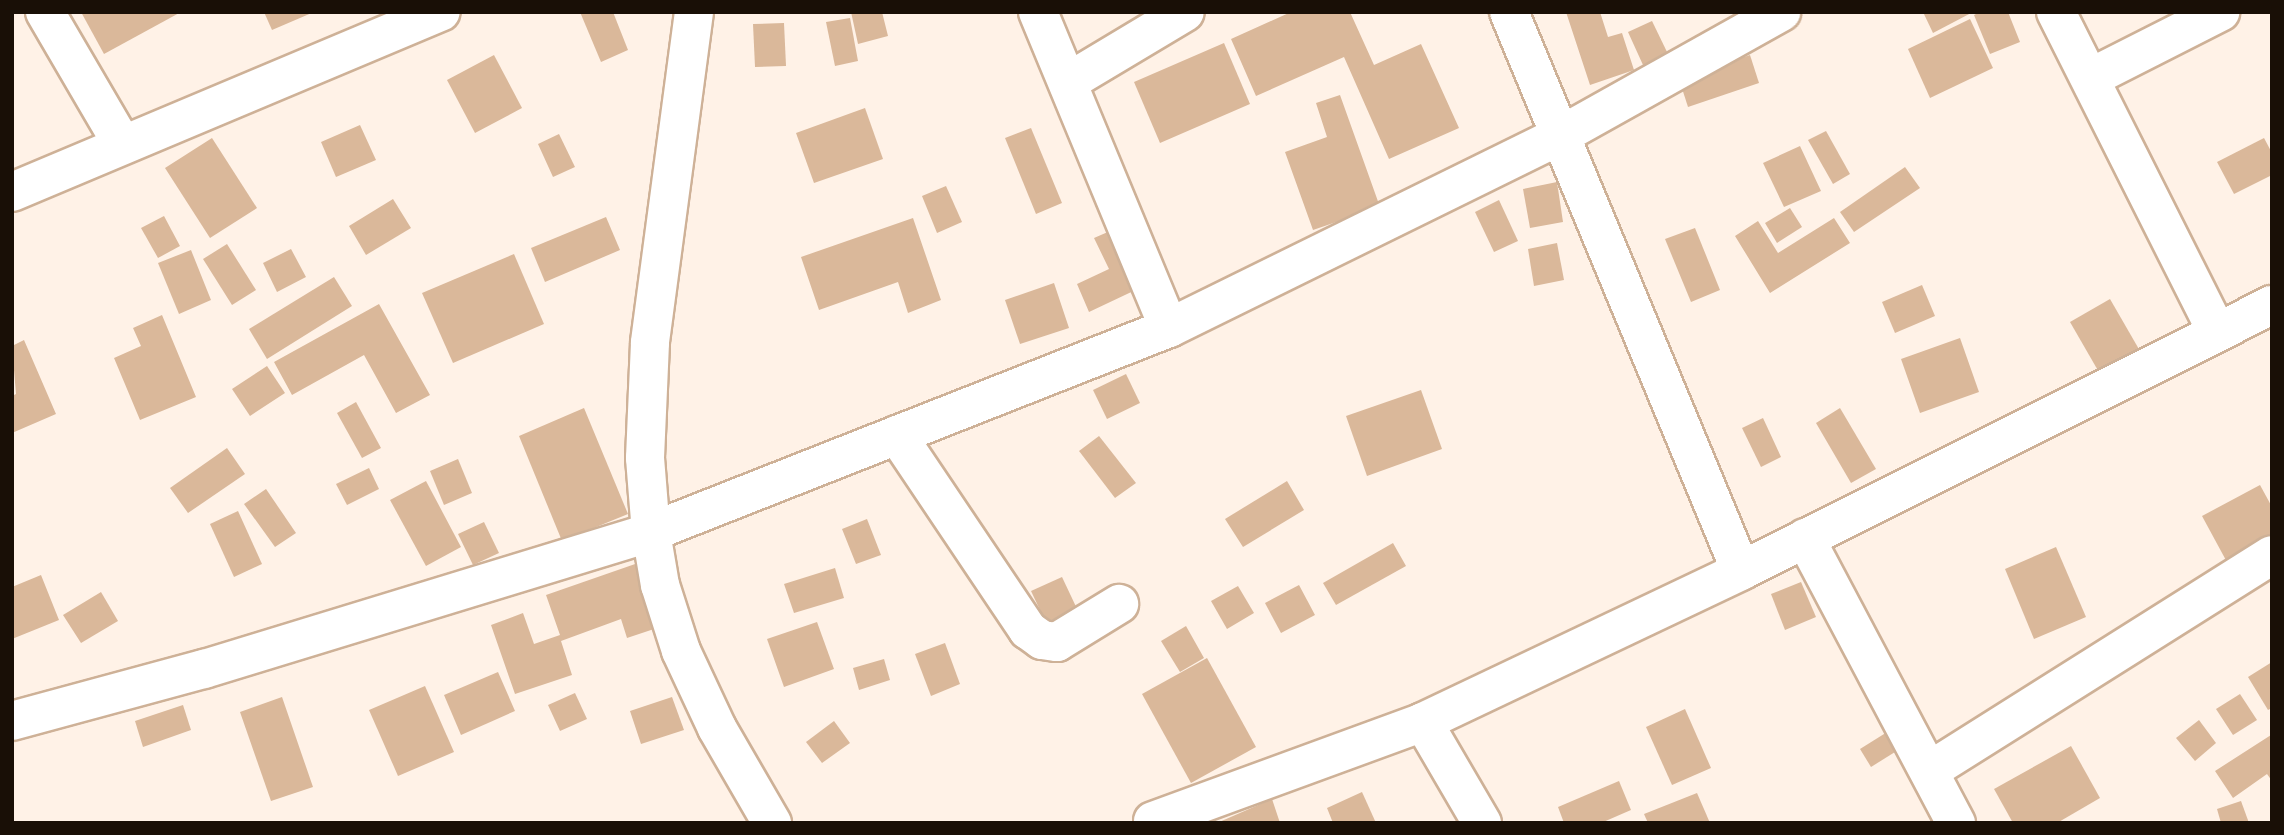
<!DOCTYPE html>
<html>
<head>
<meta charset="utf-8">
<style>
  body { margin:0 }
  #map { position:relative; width:2284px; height:835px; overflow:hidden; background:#fff2e7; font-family:"PT Serif",serif }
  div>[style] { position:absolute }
  .building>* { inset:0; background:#dab89a }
  .roads { filter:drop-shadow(2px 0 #ceb197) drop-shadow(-2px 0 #ceb197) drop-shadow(0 2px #ceb197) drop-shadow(0 -2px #ceb197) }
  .street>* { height:38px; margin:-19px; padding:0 19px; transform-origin:19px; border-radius:19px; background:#fff }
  span { translate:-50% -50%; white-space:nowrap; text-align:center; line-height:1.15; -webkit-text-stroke:5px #fff; paint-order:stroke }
  .frame { position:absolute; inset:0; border:14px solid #190f06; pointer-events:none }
</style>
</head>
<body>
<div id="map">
  <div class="building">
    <div style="clip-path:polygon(81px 12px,181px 12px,104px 54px)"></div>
    <div style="clip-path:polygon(264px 12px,314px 12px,272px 30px)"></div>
    <div style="clip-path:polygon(580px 12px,613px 12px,628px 50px,601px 62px)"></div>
    <div style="clip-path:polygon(851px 12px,882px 12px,888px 36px,858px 44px)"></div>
    <div style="clip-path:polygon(1291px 12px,1350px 12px,1374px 65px,1421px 44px,1459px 128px,1389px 159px,1344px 57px,1256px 96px,1231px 39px)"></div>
    <div style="clip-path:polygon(1566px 12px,1600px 12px,1608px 37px,1622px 33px,1634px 70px,1590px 85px)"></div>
    <div style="clip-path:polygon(1923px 12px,1973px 12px,1933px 33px)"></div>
    <div style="clip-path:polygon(1980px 12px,2008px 12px,2020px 42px,1990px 54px,1974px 15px)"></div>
    <div style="clip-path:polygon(850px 18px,858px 61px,835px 66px,826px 22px)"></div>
    <div style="clip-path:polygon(1970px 19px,1993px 68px,1930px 98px,1908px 49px)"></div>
    <div style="clip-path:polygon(1652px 21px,1668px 54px,1643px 65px,1628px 32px)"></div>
    <div style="clip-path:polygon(784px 23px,786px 66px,755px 67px,753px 24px)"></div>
    <div style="clip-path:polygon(1224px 43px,1250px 104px,1160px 143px,1134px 82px)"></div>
    <div style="clip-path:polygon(494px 55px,522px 108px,475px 133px,447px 80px)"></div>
    <div style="clip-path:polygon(1750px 55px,1759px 83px,1688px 107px,1679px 79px)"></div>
    <div style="clip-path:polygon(1340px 95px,1380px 207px,1313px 230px,1285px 152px,1327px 137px,1316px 103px)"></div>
    <div style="clip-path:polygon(865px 108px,883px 159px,814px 183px,796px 133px)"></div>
    <div style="clip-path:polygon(360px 125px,376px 160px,336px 177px,321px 142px)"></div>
    <div style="clip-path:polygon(1031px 128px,1062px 203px,1036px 214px,1005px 138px)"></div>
    <div style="clip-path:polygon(1826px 131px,1850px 174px,1833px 184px,1808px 140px)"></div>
    <div style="clip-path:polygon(559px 134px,575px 167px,553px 177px,538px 144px)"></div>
    <div style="clip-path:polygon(212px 138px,257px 208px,210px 238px,165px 168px)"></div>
    <div style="clip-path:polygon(2264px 138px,2272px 153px,2272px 175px,2234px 194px,2217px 162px)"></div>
    <div style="clip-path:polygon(1800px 146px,1821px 191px,1784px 207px,1763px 163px)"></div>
    <div style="clip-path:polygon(1905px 167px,1920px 188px,1854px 232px,1840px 212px)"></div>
    <div style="clip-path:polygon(1557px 182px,1563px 222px,1530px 228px,1523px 189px)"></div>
    <div style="clip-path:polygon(946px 186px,962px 222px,937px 233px,922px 196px)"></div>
    <div style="clip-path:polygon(393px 199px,411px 228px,366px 255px,349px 226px)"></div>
    <div style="clip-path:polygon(1499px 200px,1518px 241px,1494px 252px,1475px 212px)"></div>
    <div style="clip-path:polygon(1790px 208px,1802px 227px,1777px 243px,1765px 223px)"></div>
    <div style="clip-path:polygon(164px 216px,180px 246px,158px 258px,141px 228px)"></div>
    <div style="clip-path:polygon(606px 217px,620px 250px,545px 282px,531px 248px)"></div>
    <div style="clip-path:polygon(913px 218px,941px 300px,908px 313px,898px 282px,819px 310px,801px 257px)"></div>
    <div style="clip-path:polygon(1834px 218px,1850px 243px,1770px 293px,1735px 236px,1758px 221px,1778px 253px)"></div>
    <div style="clip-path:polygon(1117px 228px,1144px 286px,1089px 312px,1077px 284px,1109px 269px,1094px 238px)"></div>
    <div style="clip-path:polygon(1695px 228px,1720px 290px,1691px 302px,1665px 239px)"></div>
    <div style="clip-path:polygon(1557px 243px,1564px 280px,1534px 286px,1528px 249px)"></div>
    <div style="clip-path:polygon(227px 244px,256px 290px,232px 305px,203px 259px)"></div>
    <div style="clip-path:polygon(291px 249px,306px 277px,277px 292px,263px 263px)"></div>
    <div style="clip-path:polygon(191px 250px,211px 300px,179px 314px,158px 263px)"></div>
    <div style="clip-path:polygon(514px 254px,544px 324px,453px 363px,422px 293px)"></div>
    <div style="clip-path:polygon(334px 277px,352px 306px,267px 359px,249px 329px)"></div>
    <div style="clip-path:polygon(1054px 283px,1069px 328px,1020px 344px,1005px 300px)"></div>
    <div style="clip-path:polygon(1922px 285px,1935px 316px,1895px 333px,1882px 302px)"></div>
    <div style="clip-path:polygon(2110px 299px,2140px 351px,2100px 374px,2070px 322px)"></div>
    <div style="clip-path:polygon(379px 304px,430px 395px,396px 413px,364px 355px,292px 395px,274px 362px)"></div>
    <div style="clip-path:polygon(162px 315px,196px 397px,140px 420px,114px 358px,141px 346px,133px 328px)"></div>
    <div style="clip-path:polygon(1960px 338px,1979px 392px,1920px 413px,1901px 359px)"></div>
    <div style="clip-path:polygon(24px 340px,56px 414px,12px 433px,12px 396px,16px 394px,12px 346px)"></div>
    <div style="clip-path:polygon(267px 366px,285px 393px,250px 416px,232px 389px)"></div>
    <div style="clip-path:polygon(1126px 374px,1140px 403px,1107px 419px,1093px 390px)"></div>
    <div style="clip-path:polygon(1421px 390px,1442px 449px,1367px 476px,1346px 416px)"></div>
    <div style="clip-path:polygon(356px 402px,381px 448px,362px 458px,337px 413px)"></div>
    <div style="clip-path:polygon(584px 408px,628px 514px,562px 541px,519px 436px)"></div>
    <div style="clip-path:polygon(1840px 408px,1876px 469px,1851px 483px,1816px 423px)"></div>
    <div style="clip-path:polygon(1763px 418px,1781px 457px,1761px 467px,1742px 428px)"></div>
    <div style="clip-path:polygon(1099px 436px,1136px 483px,1115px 498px,1079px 451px)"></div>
    <div style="clip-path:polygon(227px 448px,245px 474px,188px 513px,170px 488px)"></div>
    <div style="clip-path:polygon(458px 459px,472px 493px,444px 505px,430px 471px)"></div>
    <div style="clip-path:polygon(369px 468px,379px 489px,347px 505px,336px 484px)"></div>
    <div style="clip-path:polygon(426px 481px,461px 547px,426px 566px,390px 500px)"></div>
    <div style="clip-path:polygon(1287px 481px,1304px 510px,1243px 547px,1225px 519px)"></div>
    <div style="clip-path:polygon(2260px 485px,2272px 507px,2272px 540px,2228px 564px,2202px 516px)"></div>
    <div style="clip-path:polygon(266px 489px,296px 533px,275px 547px,244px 504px)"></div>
    <div style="clip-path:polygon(238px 511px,262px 564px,234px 577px,210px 524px)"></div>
    <div style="clip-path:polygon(867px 519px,881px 555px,856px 564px,842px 529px)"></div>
    <div style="clip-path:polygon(484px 522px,499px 553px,473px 565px,458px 534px)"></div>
    <div style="clip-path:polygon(1393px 543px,1406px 566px,1336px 605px,1323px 583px)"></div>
    <div style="clip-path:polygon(2056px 547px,2086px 617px,2034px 639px,2005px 569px)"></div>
    <div style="clip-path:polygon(638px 563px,660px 627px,627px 638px,621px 619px,561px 641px,572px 675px,515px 694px,491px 625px,523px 613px,534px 644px,560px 635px,546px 595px)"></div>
    <div style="clip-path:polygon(835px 568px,844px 598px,794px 613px,784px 584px)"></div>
    <div style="clip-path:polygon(41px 575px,59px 620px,12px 639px,12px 587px)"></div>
    <div style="clip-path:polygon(1062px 577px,1079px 613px,1048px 627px,1031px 591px)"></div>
    <div style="clip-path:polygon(1801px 582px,1816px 617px,1785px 630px,1771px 594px)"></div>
    <div style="clip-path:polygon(1299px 585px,1315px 615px,1281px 633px,1265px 603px)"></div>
    <div style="clip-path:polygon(1238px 586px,1254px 613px,1227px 629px,1211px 601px)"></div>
    <div style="clip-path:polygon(101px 592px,118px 621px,81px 643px,63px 615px)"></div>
    <div style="clip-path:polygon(817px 622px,834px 669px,784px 687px,767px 639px)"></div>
    <div style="clip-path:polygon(1186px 626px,1204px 658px,1180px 672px,1161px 641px)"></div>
    <div style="clip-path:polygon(945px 643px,960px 684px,931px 696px,915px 654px)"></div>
    <div style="clip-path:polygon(1207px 658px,1256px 747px,1191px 783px,1142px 694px)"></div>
    <div style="clip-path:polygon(884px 659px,890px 680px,859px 690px,853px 668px)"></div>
    <div style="clip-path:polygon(2272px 662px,2272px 708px,2268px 710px,2248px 677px)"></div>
    <div style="clip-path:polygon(498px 672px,515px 711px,461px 735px,444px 695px)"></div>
    <div style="clip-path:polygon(425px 686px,454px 752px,398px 776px,369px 710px)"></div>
    <div style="clip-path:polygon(575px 693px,587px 719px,560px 731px,548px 705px)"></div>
    <div style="clip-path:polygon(2240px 694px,2257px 720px,2233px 735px,2216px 709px)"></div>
    <div style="clip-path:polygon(282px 697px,313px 787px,271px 801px,240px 712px)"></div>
    <div style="clip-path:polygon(672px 697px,684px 730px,641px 744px,630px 711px)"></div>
    <div style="clip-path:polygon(183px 705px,191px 730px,143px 747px,135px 721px)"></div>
    <div style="clip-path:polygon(1685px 709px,1711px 768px,1672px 785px,1646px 727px)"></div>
    <div style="clip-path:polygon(2199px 720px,2216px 743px,2195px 761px,2176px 738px)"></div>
    <div style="clip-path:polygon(834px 721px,850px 743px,822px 763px,806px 742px)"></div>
    <div style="clip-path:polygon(1892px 729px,1903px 747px,1871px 767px,1860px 749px)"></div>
    <div style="clip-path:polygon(2271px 735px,2272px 781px,2267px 774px,2233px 798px,2215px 771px)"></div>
    <div style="clip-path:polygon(2071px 746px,2100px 798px,2057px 823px,2013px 823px,1994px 789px)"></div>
    <div style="clip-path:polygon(1619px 781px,1631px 810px,1601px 823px,1564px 823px,1558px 807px)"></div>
    <div style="clip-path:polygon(1362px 792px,1376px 823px,1333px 823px,1327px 808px)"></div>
    <div style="clip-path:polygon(1697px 793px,1710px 823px,1648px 823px,1644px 814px)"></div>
    <div style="clip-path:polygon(1272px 799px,1280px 823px,1217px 823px)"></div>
    <div style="clip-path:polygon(2241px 801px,2249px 823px,2221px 823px,2217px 809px)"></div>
  </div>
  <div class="roads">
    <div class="street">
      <div style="left:45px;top:12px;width:153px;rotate:59.7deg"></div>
      <div style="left:694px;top:12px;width:334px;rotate:97.6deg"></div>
      <div style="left:650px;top:343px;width:115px;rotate:92.5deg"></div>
      <div style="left:645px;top:458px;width:74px;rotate:85.4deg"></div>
      <div style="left:651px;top:532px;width:54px;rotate:80.4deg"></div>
      <div style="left:660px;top:585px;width:69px;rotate:72.3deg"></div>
      <div style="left:681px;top:651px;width:85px;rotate:64.9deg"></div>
      <div style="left:717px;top:728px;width:110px;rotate:59.9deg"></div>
      <div style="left:1038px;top:12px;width:342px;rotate:67.5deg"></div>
      <div style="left:1509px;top:12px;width:605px;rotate:67.46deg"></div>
      <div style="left:2056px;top:12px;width:358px;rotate:63.3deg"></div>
      <div style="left:2092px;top:77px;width:144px;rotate:-26.9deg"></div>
      <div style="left:1068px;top:82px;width:136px;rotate:-30.9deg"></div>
      <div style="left:12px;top:192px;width:465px;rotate:-22.8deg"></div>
      <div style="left:897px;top:435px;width:235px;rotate:56.1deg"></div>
      <div style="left:1028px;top:630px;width:17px;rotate:36deg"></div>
      <div style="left:1042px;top:640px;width:15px;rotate:8deg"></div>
      <div style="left:1057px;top:642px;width:73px;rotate:-31.5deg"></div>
      <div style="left:1805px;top:538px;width:323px;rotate:62.1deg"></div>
      <div style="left:12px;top:721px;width:199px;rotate:-15.2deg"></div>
      <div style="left:204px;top:669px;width:468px;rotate:-17deg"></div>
      <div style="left:651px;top:532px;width:557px;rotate:-21.5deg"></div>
      <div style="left:1169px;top:328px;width:439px;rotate:-26.2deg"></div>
      <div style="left:1563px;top:134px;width:250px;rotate:-29.2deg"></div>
      <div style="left:1423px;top:722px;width:117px;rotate:59.7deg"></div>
      <div style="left:1929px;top:771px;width:405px;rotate:-32.2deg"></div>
      <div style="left:1153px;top:821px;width:288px;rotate:-20.1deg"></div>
      <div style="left:1423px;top:722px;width:352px;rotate:-25.4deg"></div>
      <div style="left:1741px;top:571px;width:594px;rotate:-26.61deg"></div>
    </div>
  </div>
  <div class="frame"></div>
</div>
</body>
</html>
